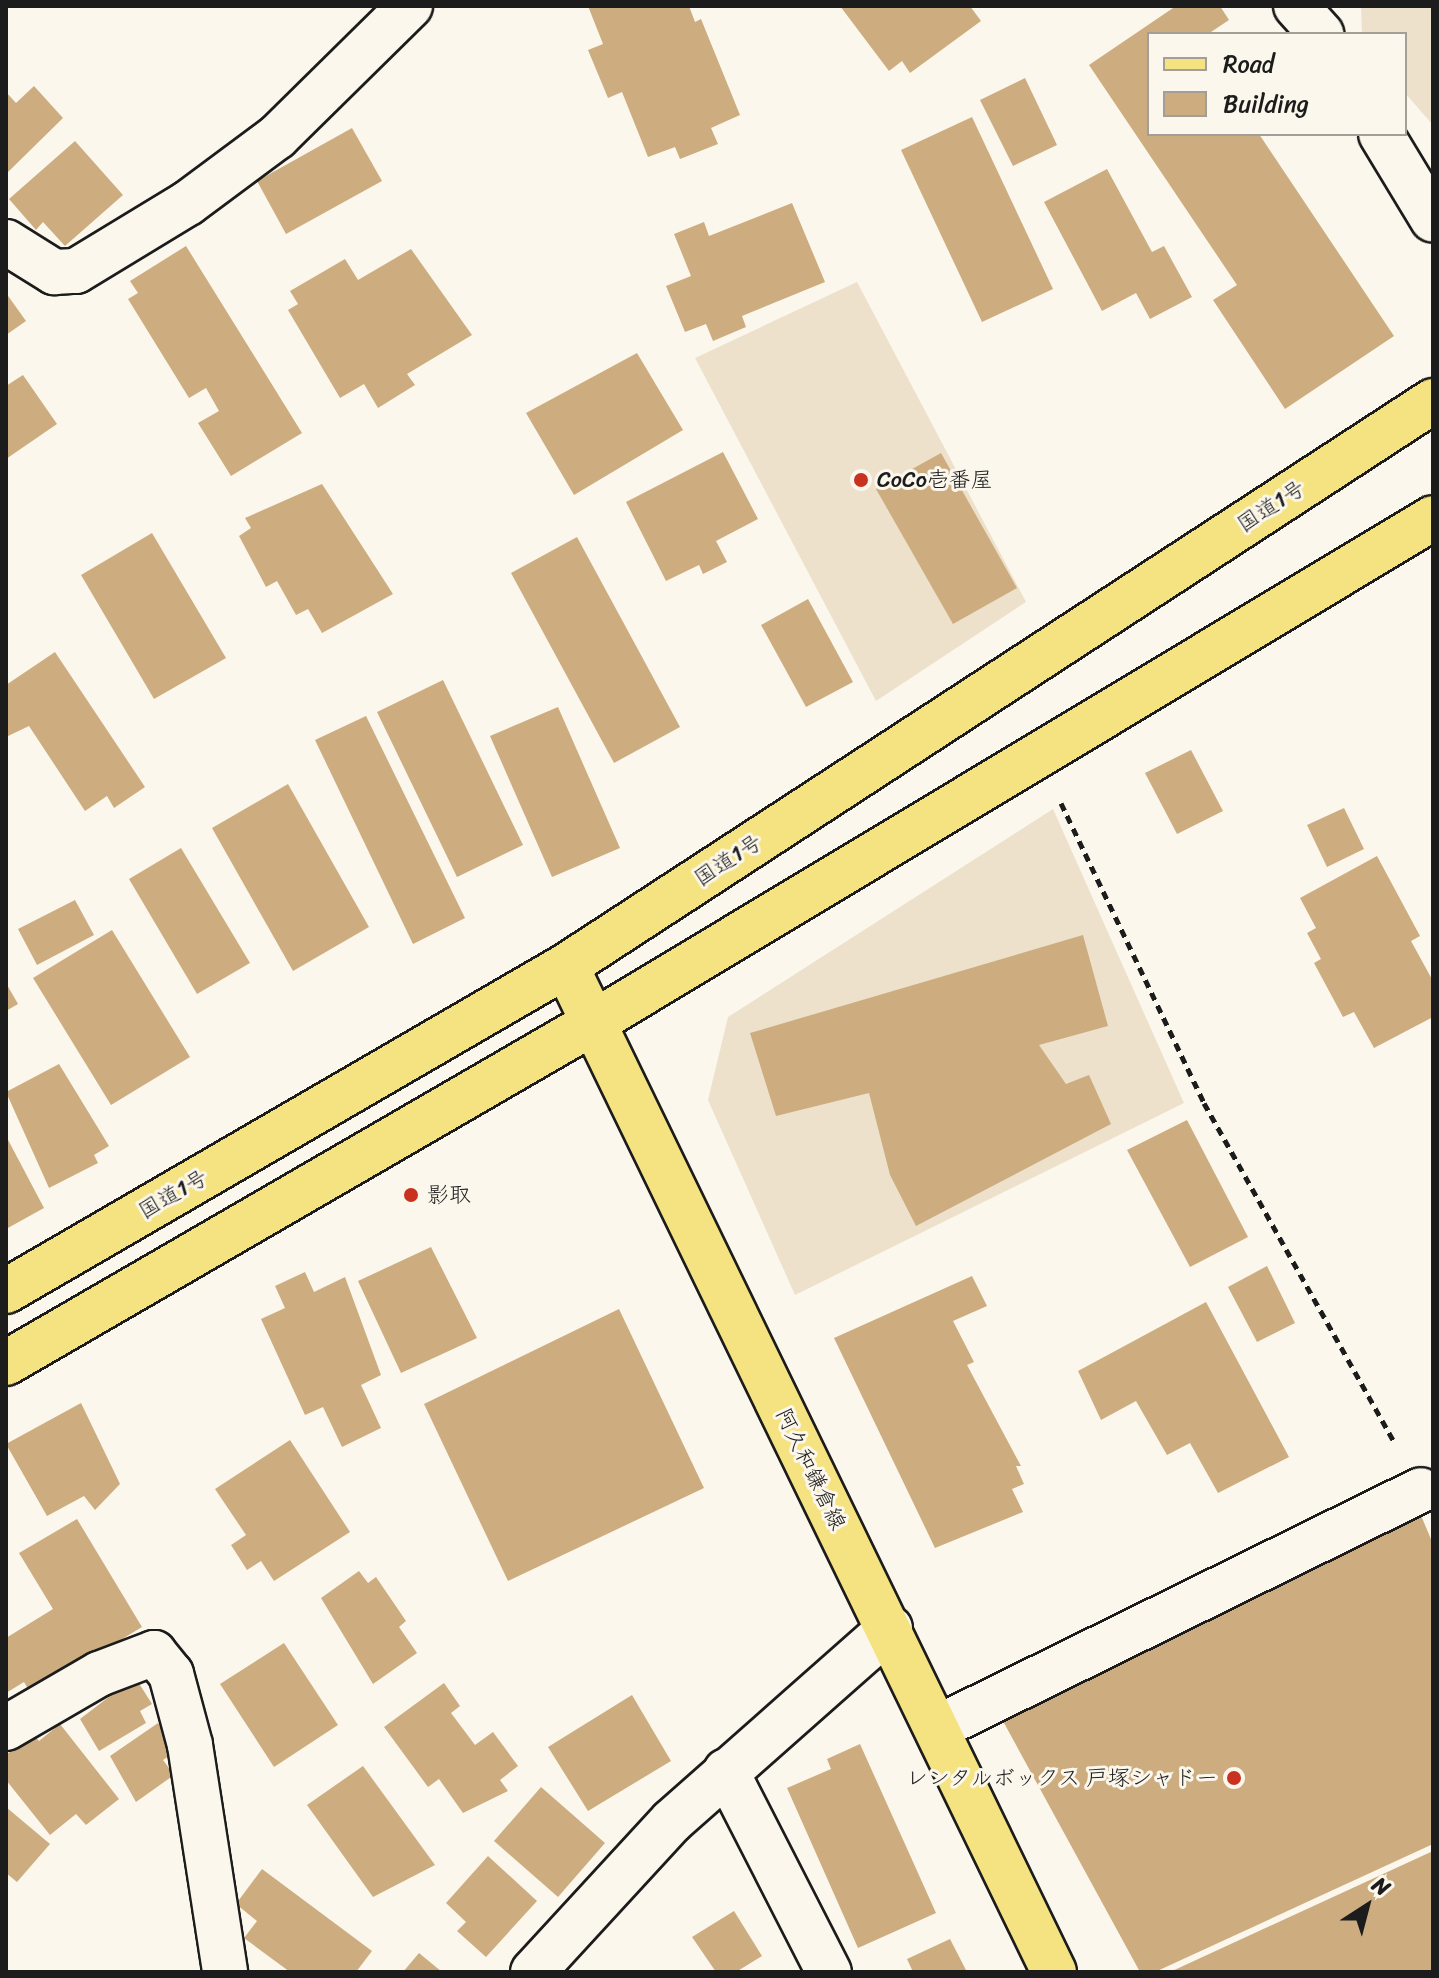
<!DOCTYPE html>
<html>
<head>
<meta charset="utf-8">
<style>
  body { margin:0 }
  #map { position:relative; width:1439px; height:1978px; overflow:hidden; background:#fbf7ec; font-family:Sriracha,"Klee One",sans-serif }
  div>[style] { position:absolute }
  .built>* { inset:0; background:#ede1cc }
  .building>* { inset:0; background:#cdad80 }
  .path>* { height:5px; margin-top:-2.5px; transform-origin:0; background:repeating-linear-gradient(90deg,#1c1c1c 0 8px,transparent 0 14px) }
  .roads { filter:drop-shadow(2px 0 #1c1c1c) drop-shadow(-2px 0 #1c1c1c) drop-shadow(0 2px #1c1c1c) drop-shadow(0 -2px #1c1c1c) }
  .minor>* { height:44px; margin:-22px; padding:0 22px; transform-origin:22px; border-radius:22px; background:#fbf7ec }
  .major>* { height:44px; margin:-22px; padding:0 22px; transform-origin:22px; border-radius:22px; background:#f5e382 }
  .highway>* { height:44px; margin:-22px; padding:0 22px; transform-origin:22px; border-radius:22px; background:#f5e382 }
  .dots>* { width:22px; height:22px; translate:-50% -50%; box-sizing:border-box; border:4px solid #fbf7ec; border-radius:50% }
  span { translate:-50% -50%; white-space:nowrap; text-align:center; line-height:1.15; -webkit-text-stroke:6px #fbf7ec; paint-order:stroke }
  .poi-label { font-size:22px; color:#1c1c1c }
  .left { translate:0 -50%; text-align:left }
  .right { translate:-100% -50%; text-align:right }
  .street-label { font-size:22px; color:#1c1c1c }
  .frame { position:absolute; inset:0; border:8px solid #1c1c1c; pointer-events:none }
  .legend { position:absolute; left:1147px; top:32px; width:260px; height:104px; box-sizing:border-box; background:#fbf7ec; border:2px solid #a29f99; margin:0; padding:10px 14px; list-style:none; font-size:24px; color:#1c1c1c }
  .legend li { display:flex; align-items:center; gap:16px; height:40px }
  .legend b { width:40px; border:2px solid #a29f99 }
  .north { position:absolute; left:1327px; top:1866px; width:80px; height:80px; -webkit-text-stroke:6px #fbf7ec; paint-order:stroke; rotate:36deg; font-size:22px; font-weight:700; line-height:32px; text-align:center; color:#1c1c1c }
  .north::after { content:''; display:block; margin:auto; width:28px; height:36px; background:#1c1c1c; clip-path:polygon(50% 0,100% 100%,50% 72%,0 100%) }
</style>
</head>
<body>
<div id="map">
  <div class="built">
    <div style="clip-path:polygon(1361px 6px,1433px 6px,1433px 125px,1405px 93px,1405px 34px,1362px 34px)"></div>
    <div style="clip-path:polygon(857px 282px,1026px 602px,876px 701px,695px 358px)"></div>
    <div style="clip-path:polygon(1053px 809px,1184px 1103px,795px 1295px,708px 1100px,728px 1017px)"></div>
  </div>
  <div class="building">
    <div style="clip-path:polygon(588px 6px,689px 6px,695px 22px,701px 19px,740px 115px,711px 128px,718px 144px,680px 159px,675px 147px,648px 157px,622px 92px,608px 98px,588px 50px,603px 44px)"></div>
    <div style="clip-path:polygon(840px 6px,970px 6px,981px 21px,910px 73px,902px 61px,889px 71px)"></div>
    <div style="clip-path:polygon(1176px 6px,1220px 6px,1229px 20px,1208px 34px,1149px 34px,1149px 134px,1259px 134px,1394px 336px,1285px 409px,1213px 300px,1237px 285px,1089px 65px)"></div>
    <div style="clip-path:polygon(1025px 78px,1057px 145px,1013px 166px,980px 100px)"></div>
    <div style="clip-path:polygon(34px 86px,63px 118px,6px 174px,6px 92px,16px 103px)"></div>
    <div style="clip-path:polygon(972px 117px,1053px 289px,982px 322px,901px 150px)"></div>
    <div style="clip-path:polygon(352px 128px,382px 181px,286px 234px,257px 181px)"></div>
    <div style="clip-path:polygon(75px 141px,123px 195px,65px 246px,43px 222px,36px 230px,9px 199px)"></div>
    <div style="clip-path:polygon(1107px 169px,1152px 252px,1164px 246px,1192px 297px,1150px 319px,1136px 293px,1102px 311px,1044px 202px)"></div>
    <div style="clip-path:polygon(792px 203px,825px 282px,742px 316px,746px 327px,713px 341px,706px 324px,685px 332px,666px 286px,691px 276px,674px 234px,704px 222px,709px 236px)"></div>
    <div style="clip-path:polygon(186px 246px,302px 433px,231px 476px,198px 423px,219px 411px,206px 388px,189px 398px,128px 299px,138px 293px,130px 281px)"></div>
    <div style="clip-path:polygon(411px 249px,472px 335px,407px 374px,415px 385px,378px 408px,364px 384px,340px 398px,288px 310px,298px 304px,290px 291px,345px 259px,358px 280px)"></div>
    <div style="clip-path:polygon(6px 293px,26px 321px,6px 335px)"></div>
    <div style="clip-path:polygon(637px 353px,683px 430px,574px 495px,526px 413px)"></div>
    <div style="clip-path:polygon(23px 375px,57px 424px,6px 459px,6px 386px)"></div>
    <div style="clip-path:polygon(723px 452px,758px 519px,716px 541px,727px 562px,703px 574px,699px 565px,666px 581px,626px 502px)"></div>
    <div style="clip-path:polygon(941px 453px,1017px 588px,953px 624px,876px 489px)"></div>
    <div style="clip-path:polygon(322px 484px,393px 594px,322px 633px,308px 609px,296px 615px,277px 581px,266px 587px,239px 536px,251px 528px,245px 518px)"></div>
    <div style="clip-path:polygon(152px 533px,226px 658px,154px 699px,81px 575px)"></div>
    <div style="clip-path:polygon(577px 537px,680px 727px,614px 763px,511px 573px)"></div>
    <div style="clip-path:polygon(808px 599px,853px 682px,806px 707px,761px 625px)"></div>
    <div style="clip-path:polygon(55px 652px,145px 787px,114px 808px,107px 796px,85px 811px,29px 726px,6px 737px,6px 685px)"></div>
    <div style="clip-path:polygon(443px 680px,523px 845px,457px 877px,377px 712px)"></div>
    <div style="clip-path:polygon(558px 707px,620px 848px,552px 877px,490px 736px)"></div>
    <div style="clip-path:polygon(366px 716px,465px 918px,413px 944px,315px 740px)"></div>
    <div style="clip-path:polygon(1191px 750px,1223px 811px,1177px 834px,1145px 773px)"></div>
    <div style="clip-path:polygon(288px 784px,369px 927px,293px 971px,212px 828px)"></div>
    <div style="clip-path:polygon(1344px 808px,1364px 849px,1327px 867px,1307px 825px)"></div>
    <div style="clip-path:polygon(181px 848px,250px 963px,197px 994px,129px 879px)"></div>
    <div style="clip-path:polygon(1377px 856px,1420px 936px,1411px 941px,1433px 981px,1433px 1017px,1374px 1048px,1354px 1012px,1343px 1017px,1314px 963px,1321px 959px,1307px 933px,1316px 928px,1300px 898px)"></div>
    <div style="clip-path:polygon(75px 900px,94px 935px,37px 965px,18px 929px)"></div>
    <div style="clip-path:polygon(112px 930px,190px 1057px,111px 1105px,33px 978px)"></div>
    <div style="clip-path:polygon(1083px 935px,1108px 1026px,1039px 1045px,1066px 1084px,1089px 1075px,1111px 1124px,916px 1226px,890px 1175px,869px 1093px,776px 1116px,750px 1033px)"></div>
    <div style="clip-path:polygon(6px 983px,18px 1004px,6px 1011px)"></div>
    <div style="clip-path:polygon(59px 1064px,109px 1146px,94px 1155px,98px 1163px,49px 1188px,6px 1092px)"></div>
    <div style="clip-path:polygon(1187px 1120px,1248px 1237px,1190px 1267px,1127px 1150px)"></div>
    <div style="clip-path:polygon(6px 1136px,44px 1208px,6px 1229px)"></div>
    <div style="clip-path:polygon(431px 1247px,477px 1338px,401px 1373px,358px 1281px)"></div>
    <div style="clip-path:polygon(1267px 1266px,1295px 1323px,1257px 1342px,1228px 1287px)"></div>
    <div style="clip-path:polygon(305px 1272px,314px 1292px,345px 1277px,381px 1375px,361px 1385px,381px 1428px,342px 1447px,323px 1407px,305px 1415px,261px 1319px,285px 1308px,275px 1286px)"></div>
    <div style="clip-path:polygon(972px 1276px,987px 1306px,953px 1321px,974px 1362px,967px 1365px,1021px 1466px,1016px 1466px,1024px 1484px,1012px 1489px,1023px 1512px,935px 1548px,834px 1338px)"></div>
    <div style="clip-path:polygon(1206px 1302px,1289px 1457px,1218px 1493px,1190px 1443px,1167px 1455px,1136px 1401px,1101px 1420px,1078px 1371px)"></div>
    <div style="clip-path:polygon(619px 1309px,704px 1488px,508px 1581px,424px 1404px)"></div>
    <div style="clip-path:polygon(81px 1403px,120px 1484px,95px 1510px,84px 1496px,47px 1516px,6px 1444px)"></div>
    <div style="clip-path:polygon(290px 1440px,350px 1532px,274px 1581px,261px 1561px,247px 1570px,231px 1545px,246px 1535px,215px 1489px)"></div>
    <div style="clip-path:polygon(1420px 1513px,1433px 1544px,1433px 1844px,1155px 1972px,1140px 1972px,998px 1712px)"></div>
    <div style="clip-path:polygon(77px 1519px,142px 1627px,31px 1694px,24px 1682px,6px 1693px,6px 1638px,53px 1609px,19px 1553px)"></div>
    <div style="clip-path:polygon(359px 1571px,368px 1583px,376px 1577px,406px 1621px,399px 1627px,417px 1653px,373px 1684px,321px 1598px)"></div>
    <div style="clip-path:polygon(284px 1643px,338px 1725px,274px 1767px,220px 1684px)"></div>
    <div style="clip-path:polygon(135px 1677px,152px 1704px,140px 1711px,146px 1723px,99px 1751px,80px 1719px)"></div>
    <div style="clip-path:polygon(444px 1683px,460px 1706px,451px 1713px,475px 1745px,493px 1732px,518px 1766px,500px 1780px,508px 1791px,463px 1813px,439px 1779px,428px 1787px,384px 1727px)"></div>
    <div style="clip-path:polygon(632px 1695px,671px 1761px,588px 1811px,548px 1747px)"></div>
    <div style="clip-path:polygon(158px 1723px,176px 1751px,163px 1760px,174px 1775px,136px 1802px,110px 1756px)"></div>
    <div style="clip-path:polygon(60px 1724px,119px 1799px,86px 1825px,76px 1814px,50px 1835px,6px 1780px,6px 1755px,32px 1733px,39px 1741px)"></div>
    <div style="clip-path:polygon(860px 1744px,936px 1913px,858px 1948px,787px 1788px,831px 1769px,827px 1759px)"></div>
    <div style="clip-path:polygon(363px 1766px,435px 1865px,373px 1897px,307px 1805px)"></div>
    <div style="clip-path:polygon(541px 1787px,605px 1843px,558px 1897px,494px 1841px)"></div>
    <div style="clip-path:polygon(6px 1807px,50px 1844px,17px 1882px,6px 1873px)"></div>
    <div style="clip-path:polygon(1433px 1851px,1433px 1972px,1170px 1972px)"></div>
    <div style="clip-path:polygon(488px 1856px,537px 1901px,486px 1957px,457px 1931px,466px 1922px,446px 1903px)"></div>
    <div style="clip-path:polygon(262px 1869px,372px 1951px,356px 1972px,290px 1972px,244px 1938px,257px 1921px,236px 1904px)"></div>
    <div style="clip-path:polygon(734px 1911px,762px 1956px,736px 1972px,716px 1972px,692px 1937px)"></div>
    <div style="clip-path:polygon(950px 1939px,967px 1972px,913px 1972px,907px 1959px)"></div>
    <div style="clip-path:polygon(419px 1953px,442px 1972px,403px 1972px)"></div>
  </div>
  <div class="path">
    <div style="left:1061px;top:803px;width:332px;rotate:64.5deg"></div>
    <div style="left:1204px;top:1103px;width:390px;rotate:60.7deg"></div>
  </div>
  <div class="roads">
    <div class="minor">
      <div style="left:1296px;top:6px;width:38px;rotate:48deg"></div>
      <div style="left:1381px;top:134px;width:100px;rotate:58.8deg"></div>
      <div style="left:6px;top:242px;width:57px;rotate:32deg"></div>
      <div style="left:54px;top:272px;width:22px;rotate:-3deg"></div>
      <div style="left:76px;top:271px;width:131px;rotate:-31.3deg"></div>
      <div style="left:188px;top:203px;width:111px;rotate:-36.6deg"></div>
      <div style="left:277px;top:137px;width:187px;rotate:-44.6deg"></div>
      <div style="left:6px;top:1728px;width:108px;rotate:-30.1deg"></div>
      <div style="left:99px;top:1674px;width:59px;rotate:-20.9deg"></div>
      <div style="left:154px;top:1653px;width:27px;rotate:51deg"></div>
      <div style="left:171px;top:1674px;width:73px;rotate:75deg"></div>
      <div style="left:190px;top:1745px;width:230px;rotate:81.2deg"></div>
      <div style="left:937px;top:1728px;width:539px;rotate:-26.18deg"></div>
      <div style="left:726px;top:1771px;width:226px;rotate:62.9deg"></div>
      <div style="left:533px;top:1972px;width:205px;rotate:-47.4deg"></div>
      <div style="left:672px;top:1821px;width:291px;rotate:-41.5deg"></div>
    </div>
    <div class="major">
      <div style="left:566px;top:966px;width:1118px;rotate:64.12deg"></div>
    </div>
    <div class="highway">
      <div style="left:6px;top:1291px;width:647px;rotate:-30.13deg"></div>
      <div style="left:566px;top:966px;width:1035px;rotate:-33.09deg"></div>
      <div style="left:6px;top:1363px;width:676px;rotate:-30.09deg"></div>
      <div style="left:591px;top:1024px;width:982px;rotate:-31deg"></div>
    </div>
  </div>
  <div class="dots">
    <div style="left:861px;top:480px;background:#c8321e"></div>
    <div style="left:411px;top:1195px;background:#c8321e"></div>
    <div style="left:1234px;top:1778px;background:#c8321e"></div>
  </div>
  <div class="poi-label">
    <span class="left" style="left:877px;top:480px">CoCo壱番屋</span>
    <span class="left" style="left:427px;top:1195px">影取</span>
    <span class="right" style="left:1218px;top:1778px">レンタルボックス 戸塚シャドー</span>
  </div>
  <div class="street-label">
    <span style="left:1271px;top:506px;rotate:-33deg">国道1号</span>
    <span style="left:728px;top:860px;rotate:-33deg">国道1号</span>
    <span style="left:173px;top:1194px;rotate:-30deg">国道1号</span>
    <span style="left:811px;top:1469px;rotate:64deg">阿久和鎌倉線</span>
  </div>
  <div class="frame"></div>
  <ul class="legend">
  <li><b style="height:10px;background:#f5e382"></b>Road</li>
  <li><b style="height:22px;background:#cdad80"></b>Building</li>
  </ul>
  <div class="north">N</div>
</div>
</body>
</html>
